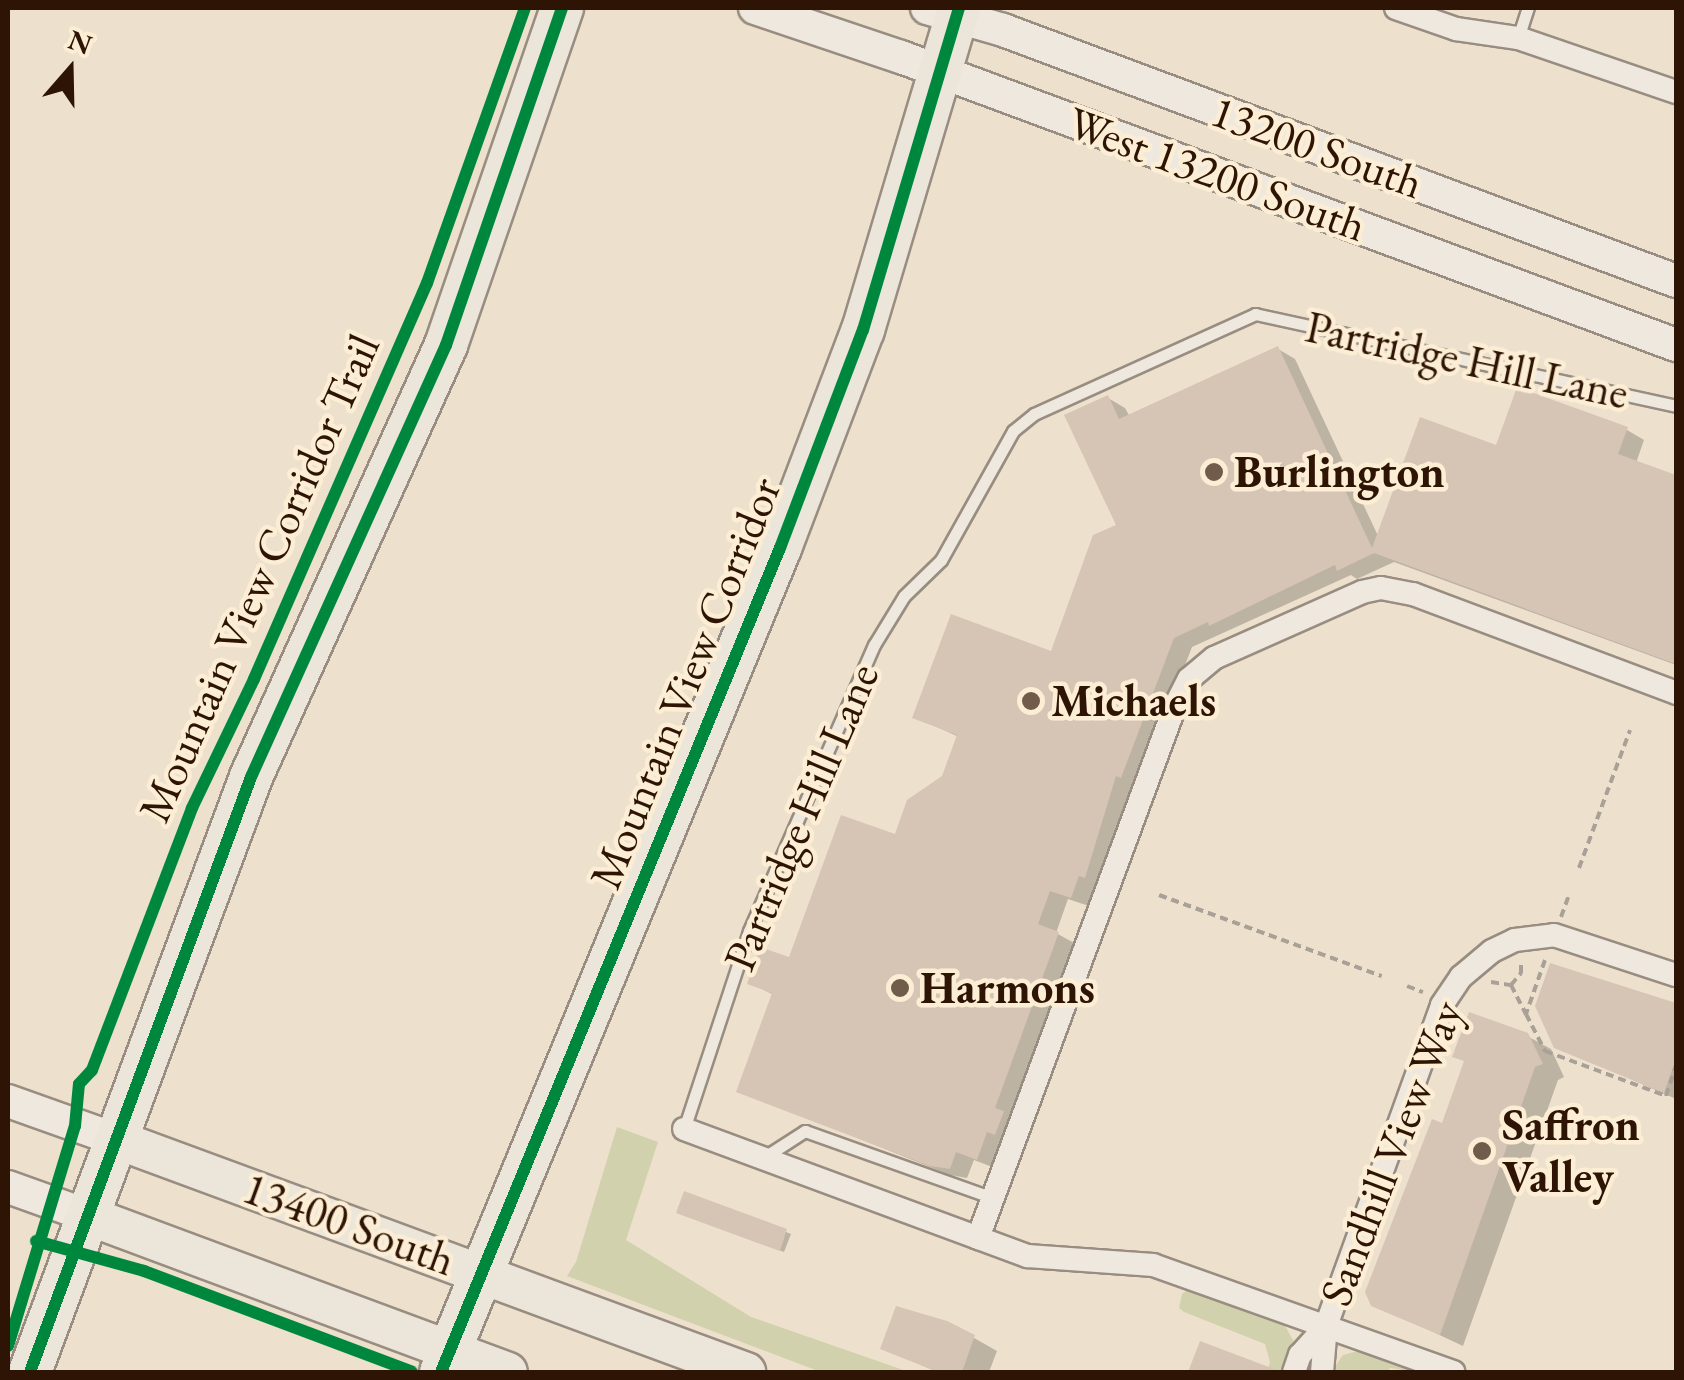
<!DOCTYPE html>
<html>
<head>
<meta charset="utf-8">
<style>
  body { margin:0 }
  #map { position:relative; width:1684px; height:1380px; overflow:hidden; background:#ede0cc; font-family:"EB Garamond",serif }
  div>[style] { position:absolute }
  .green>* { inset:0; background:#d2d1ad }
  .shadow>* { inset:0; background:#0003 }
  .building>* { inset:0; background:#d6c4b5 }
  .path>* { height:4px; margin-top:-2px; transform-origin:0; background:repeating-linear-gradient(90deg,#a9a197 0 8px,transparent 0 13px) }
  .roads { filter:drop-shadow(2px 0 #988d80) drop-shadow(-2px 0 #988d80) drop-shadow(0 2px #988d80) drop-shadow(0 -2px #988d80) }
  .lane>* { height:11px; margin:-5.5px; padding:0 5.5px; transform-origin:5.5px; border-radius:5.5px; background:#efe8df }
  .street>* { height:22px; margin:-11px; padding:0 11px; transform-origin:11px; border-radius:11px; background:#efe8df }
  .secondary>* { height:32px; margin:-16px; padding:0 16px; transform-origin:16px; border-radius:16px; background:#efe8df }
  .primary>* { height:38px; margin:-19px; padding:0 19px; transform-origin:19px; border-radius:19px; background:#ece5da }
  .highway>* { height:42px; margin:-21px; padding:0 21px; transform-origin:21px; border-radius:21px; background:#ece5da }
  .cycleway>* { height:12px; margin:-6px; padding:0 6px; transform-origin:6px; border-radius:6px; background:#00873e }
  .dots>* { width:28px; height:28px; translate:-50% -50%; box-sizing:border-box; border:5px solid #fcedd5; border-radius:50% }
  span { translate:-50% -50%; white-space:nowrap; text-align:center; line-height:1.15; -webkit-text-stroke:9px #fcedd5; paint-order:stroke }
  .street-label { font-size:45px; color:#2e1404 }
  .poi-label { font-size:45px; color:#2e1404; font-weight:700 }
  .left { translate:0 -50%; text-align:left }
  .frame { position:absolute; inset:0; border:10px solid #2e1404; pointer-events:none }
  .north { position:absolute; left:20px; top:20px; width:100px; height:100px; -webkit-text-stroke:8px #fcedd5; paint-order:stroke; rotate:20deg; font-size:28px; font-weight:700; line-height:40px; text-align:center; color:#2e1404 }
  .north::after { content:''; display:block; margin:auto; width:35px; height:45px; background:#2e1404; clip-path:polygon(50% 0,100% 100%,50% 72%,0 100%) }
</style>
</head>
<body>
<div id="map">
  <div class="green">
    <div style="clip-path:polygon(617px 1127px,658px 1142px,626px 1240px,751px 1317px,909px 1372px,821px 1372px,567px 1276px,576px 1262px)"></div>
    <div style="clip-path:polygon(1189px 1289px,1284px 1324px,1294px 1342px,1285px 1372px,1267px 1372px,1270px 1362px,1265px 1344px,1184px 1312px,1179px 1308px,1182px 1294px)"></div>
    <div style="clip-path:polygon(1358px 1351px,1417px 1372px,1390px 1368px,1388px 1372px,1331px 1372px,1343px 1355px)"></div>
  </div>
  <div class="shadow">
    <div style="clip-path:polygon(1278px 349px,1295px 359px,1379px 538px,1497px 448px,1627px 430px,1644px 440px,1636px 463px,1676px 478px,1676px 665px,1394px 562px,1357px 579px,1351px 575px,1192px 647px,1139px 786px,1134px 783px,1102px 886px,1089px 906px,1068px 899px,1056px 933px,1076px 944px,995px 1168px,974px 1160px,967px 1178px,950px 1175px,740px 1091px,774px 995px,750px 983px,791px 960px,944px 778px,959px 737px,915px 717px,1052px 654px,1119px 526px,1108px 398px,1125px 408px,1130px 417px)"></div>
    <div style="clip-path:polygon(1674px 1004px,1676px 1099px,1556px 1046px)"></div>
    <div style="clip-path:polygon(1527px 1036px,1551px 1049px,1564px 1077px,1558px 1080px,1463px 1346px,1373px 1304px,1466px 1062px)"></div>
    <div style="clip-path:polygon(685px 1194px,786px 1232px,791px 1234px,784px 1252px,683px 1215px)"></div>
    <div style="clip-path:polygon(974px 1338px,997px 1351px,989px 1372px,937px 1372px,883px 1348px)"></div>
  </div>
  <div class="building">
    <div style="clip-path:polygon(1278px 346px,1372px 548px,1420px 417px,1496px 445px,1517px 387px,1628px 427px,1618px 454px,1676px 475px,1676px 664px,1374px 553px,1337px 571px,1335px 565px,1209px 626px,1208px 622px,1174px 638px,1121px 778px,1116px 776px,1085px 878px,1079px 876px,1071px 898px,1050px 891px,1038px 924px,1059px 932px,995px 1108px,1004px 1111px,995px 1135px,987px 1132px,977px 1160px,956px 1152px,950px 1169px,930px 1166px,736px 1092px,772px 993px,747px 984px,760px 947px,789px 957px,841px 815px,895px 834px,907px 800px,942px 776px,957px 735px,912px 718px,951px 614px,1051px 651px,1093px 535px,1116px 525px,1064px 415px,1108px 395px,1119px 419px)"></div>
    <div style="clip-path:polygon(1550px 963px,1676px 1003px,1676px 1059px,1664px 1093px,1554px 1048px,1535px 1006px)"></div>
    <div style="clip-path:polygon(1469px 1012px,1528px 1033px,1543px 1064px,1535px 1067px,1440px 1335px,1371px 1306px,1365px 1292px,1432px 1119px,1442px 1123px,1464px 1061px,1452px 1057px)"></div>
    <div style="clip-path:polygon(684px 1191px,787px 1229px,780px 1251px,676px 1213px)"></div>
    <div style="clip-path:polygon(896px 1306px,947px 1321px,975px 1335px,962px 1372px,938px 1372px,880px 1349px)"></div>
    <div style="clip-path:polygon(1200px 1341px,1279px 1371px,1279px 1372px,1188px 1372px)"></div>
  </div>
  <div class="path">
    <div style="left:1579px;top:868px;width:147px;rotate:-69.7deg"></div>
    <div style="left:1159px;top:895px;width:237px;rotate:20deg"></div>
    <div style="left:1561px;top:917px;width:23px;rotate:-70deg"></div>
    <div style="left:1545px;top:960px;width:57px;rotate:109.4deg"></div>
    <div style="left:1526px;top:1014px;width:42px;rotate:62.8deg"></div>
    <div style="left:1545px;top:1051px;width:129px;rotate:20.4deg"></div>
    <div style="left:1666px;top:1096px;width:32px;rotate:-72deg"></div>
    <div style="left:1491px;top:982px;width:20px;rotate:9deg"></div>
    <div style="left:1511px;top:985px;width:16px;rotate:-50deg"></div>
    <div style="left:1521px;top:973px;width:9px;rotate:-90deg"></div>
    <div style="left:1511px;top:985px;width:33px;rotate:63deg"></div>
    <div style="left:1407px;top:986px;width:17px;rotate:21deg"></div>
  </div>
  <div class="roads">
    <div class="lane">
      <div style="left:1518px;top:38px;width:32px;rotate:-72deg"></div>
      <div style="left:684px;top:1129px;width:208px;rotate:-71.8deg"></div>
      <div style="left:749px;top:931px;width:312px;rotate:-66.4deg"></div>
      <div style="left:874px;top:645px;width:57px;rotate:-58.5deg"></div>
      <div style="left:904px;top:596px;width:52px;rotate:-44.2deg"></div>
      <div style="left:941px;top:560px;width:148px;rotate:-60.8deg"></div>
      <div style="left:1013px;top:431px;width:27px;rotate:-39deg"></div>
      <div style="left:1034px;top:414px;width:243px;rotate:-24.3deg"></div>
      <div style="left:1255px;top:314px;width:431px;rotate:12.3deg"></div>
      <div style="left:763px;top:1158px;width:50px;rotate:-32.7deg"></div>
      <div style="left:805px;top:1131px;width:200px;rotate:19.6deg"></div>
    </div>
    <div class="street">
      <div style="left:1396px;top:8px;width:64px;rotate:19.3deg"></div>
      <div style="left:1456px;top:29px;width:63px;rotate:8.3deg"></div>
      <div style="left:1518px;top:38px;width:167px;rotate:18.9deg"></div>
      <div style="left:684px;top:1129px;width:367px;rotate:20.3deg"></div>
      <div style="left:1028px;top:1256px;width:125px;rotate:4.1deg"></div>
      <div style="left:1153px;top:1265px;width:319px;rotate:19.6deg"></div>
      <div style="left:978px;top:1238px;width:567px;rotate:-69.68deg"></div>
      <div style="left:1175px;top:706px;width:30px;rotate:-63deg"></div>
      <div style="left:1189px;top:679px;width:33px;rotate:-40deg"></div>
      <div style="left:1214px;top:658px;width:162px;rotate:-24deg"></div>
      <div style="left:1362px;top:592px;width:19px;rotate:-12deg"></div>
      <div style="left:1381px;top:588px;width:33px;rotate:11deg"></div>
      <div style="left:1413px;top:594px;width:281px;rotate:20.6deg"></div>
      <div style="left:1294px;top:1372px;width:18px;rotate:-71deg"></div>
      <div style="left:1300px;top:1355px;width:39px;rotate:-48deg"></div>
      <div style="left:1322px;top:1372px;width:46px;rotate:-85deg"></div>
      <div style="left:1326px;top:1326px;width:341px;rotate:-70.1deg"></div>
      <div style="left:1442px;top:1005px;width:34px;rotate:-56deg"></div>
      <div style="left:1461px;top:977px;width:40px;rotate:-40deg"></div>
      <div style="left:1492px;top:951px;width:25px;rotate:-26deg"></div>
      <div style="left:1515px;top:940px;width:39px;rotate:-7deg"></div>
      <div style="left:1554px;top:935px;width:128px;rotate:18.2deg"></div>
    </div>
    <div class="secondary">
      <div style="left:755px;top:8px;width:154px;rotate:18.6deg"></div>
      <div style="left:901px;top:57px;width:827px;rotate:20.39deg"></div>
      <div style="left:927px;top:8px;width:79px;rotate:16.1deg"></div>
      <div style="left:1003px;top:30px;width:718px;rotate:20.45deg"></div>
      <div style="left:8px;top:1101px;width:114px;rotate:19.6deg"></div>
      <div style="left:8px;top:1187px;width:83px;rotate:19.7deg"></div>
    </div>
    <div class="primary">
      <div style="left:115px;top:1139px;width:673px;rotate:20.27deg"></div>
      <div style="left:86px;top:1215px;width:450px;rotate:20.4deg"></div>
    </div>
    <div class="highway">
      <div style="left:30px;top:1372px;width:635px;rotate:-69.62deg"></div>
      <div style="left:251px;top:777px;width:474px;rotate:-65.7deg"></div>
      <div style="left:446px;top:345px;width:356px;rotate:-71deg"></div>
      <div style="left:441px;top:1372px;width:891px;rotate:-67.64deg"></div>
      <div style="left:780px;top:548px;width:233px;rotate:-69.2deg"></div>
      <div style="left:863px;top:330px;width:336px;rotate:-73.4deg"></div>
    </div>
  </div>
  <div class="cycleway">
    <div style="left:36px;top:1241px;width:112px;rotate:15.5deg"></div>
    <div style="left:144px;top:1271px;width:286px;rotate:20.6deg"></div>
    <div style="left:8px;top:1346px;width:230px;rotate:-73.1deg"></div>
    <div style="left:75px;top:1126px;width:42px;rotate:-84.6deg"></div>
    <div style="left:79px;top:1084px;width:19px;rotate:-47deg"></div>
    <div style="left:92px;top:1070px;width:280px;rotate:-69.1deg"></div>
    <div style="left:192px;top:808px;width:143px;rotate:-64.3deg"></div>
    <div style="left:254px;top:679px;width:432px;rotate:-66.4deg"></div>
    <div style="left:427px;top:283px;width:292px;rotate:-70.4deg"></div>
    <div style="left:30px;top:1372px;width:635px;rotate:-69.62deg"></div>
    <div style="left:251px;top:777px;width:474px;rotate:-65.7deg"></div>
    <div style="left:446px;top:345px;width:356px;rotate:-71deg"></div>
    <div style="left:441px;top:1372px;width:891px;rotate:-67.64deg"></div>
    <div style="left:780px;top:548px;width:233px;rotate:-69.2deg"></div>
    <div style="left:863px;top:330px;width:336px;rotate:-73.4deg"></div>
  </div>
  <div class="dots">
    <div style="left:1214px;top:472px;background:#715b4a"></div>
    <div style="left:1031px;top:701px;background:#715b4a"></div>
    <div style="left:900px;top:988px;background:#715b4a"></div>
    <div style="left:1482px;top:1151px;background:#715b4a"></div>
  </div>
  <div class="street-label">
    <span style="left:1317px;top:147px;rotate:20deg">13200 South</span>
    <span style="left:1217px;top:174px;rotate:20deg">West 13200 South</span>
    <span style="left:1467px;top:360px;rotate:12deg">Partridge Hill Lane</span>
    <span style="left:259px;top:578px;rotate:-66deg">Mountain View Corridor Trail</span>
    <span style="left:685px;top:683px;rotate:-68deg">Mountain View Corridor</span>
    <span style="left:801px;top:817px;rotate:-67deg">Partridge Hill Lane</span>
    <span style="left:1391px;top:1153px;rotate:-69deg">Sandhill View Way</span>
    <span style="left:349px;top:1224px;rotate:20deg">13400 South</span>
  </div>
  <div class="poi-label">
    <span class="left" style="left:1234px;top:472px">Burlington</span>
    <span class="left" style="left:1051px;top:701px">Michaels</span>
    <span class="left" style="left:920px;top:988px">Harmons</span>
    <span class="left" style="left:1502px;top:1151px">Saffron<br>Valley</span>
  </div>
  <div class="frame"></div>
  <div class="north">N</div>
</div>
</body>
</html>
